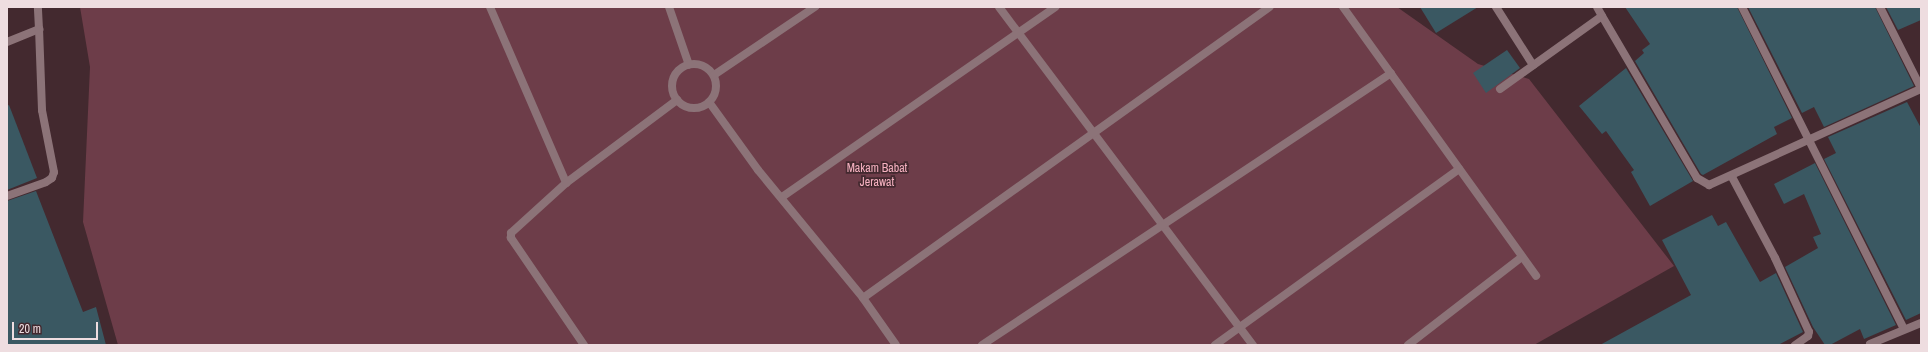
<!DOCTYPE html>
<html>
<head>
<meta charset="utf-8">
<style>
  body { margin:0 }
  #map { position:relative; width:1928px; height:352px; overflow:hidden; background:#43292f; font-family:"Archivo Narrow",sans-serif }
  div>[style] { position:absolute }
  .green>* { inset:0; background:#6d3d49 }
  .building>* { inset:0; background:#3a5862 }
  .service>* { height:8px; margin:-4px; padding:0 4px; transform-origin:4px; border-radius:4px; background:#8c7378 }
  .service>.ring { margin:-4px; padding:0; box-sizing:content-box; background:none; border:8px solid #8c7378; border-radius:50% }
  .minor>* { height:8px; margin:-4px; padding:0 4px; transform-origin:4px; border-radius:4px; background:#8c7378 }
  span { translate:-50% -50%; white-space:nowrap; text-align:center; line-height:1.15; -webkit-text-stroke:3.5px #43292f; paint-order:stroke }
  .park-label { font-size:12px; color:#f7b2c1 }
  .frame { position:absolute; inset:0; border:8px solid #eedde0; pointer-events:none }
  .scale { position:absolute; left:12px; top:322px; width:86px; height:18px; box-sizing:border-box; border:2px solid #eedde0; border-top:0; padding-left:5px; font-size:12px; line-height:14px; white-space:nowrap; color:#eedde0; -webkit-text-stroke:3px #43292f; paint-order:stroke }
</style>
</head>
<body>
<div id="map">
  <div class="green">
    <div style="clip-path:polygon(80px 7px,1397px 7px,1478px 64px,1529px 79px,1674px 266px,1534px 345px,118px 345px,83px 222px,90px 67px)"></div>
  </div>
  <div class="building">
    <div style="clip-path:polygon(1420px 7px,1478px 7px,1436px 33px)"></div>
    <div style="clip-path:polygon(1625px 7px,1737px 7px,1792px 118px,1774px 127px,1777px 134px,1703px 175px,1701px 174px,1635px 61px,1644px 53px,1642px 50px,1650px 44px)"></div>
    <div style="clip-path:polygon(1748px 7px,1875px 7px,1914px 86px,1824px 127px,1814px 107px,1802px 113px)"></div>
    <div style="clip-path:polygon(1886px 7px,1921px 7px,1921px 20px,1898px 30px)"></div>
    <div style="clip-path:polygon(1507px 50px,1520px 68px,1486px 93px,1473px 73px)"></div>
    <div style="clip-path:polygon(1626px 68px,1693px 181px,1650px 206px,1631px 172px,1634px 170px,1606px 131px,1602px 134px,1579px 106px)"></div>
    <div style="clip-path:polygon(1907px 102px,1921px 128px,1921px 313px,1906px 320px,1824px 159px,1836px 153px,1828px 137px)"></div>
    <div style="clip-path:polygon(9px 105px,37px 178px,7px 190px,7px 106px)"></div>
    <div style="clip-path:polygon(1815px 163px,1896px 325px,1864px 339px,1860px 329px,1830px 345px,1825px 345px,1813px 327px,1785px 267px,1818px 248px,1813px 237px,1821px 234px,1804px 194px,1784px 204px,1774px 184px)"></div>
    <div style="clip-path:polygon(36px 191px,83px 312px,96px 307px,106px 345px,7px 345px,7px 201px)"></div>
    <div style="clip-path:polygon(1712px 215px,1718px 226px,1726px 222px,1760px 282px,1776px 273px,1803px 332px,1778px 345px,1600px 345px,1691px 295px,1662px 240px)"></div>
  </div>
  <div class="service">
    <div style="left:490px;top:7px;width:192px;rotate:66.6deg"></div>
    <div style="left:669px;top:7px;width:61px;rotate:71deg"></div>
    <div style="left:999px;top:7px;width:423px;rotate:53.1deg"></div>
    <div style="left:1343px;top:7px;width:331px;rotate:54.3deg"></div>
    <div class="ring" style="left:672px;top:64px;width:36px;height:36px"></div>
    <div style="left:714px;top:75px;width:122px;rotate:-34deg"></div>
    <div style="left:709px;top:102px;width:84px;rotate:54.2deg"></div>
    <div style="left:758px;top:170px;width:166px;rotate:50.6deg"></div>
    <div style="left:863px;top:298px;width:57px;rotate:54.9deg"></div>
    <div style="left:782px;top:197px;width:333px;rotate:-34.8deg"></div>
    <div style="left:863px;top:298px;width:500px;rotate:-35.6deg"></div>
    <div style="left:584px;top:345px;width:130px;rotate:-124.3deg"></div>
    <div style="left:511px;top:238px;width:5px;rotate:-90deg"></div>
    <div style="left:511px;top:233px;width:74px;rotate:-42.3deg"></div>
    <div style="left:566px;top:183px;width:139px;rotate:-36.8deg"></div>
    <div style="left:982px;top:345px;width:491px;rotate:-33.6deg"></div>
    <div style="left:1215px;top:345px;width:301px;rotate:-35.8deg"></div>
    <div style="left:1408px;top:345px;width:144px;rotate:-37.7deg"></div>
  </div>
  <div class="minor">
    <div style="left:1496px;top:7px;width:69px;rotate:57.5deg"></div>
    <div style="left:1597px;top:7px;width:10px;rotate:61deg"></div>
    <div style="left:1742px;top:7px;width:360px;rotate:63.3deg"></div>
    <div style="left:1880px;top:7px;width:91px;rotate:63.2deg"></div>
    <div style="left:7px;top:42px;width:35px;rotate:-22deg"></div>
    <div style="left:39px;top:29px;width:22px;rotate:-93deg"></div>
    <div style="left:1500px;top:89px;width:125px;rotate:-35.6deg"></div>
    <div style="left:1602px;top:16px;width:188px;rotate:59.6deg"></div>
    <div style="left:1697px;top:178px;width:14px;rotate:30deg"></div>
    <div style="left:1709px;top:185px;width:233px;rotate:-24.4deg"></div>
    <div style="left:1732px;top:177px;width:92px;rotate:62deg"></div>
    <div style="left:1775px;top:258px;width:81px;rotate:65.3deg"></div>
    <div style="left:1809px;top:332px;width:4px;rotate:104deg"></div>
    <div style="left:1808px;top:336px;width:16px;rotate:145deg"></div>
    <div style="left:7px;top:196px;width:41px;rotate:-19.7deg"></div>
    <div style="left:46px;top:182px;width:7px;rotate:-34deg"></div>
    <div style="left:52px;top:178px;width:6px;rotate:-72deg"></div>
    <div style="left:54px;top:172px;width:63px;rotate:-101deg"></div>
    <div style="left:42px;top:110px;width:81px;rotate:-92.1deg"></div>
    <div style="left:1870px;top:344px;width:55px;rotate:-22.4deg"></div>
  </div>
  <div class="park-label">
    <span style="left:877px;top:176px">Makam Babat<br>Jerawat</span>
  </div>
  <div class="frame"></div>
  <div class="scale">20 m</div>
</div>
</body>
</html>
